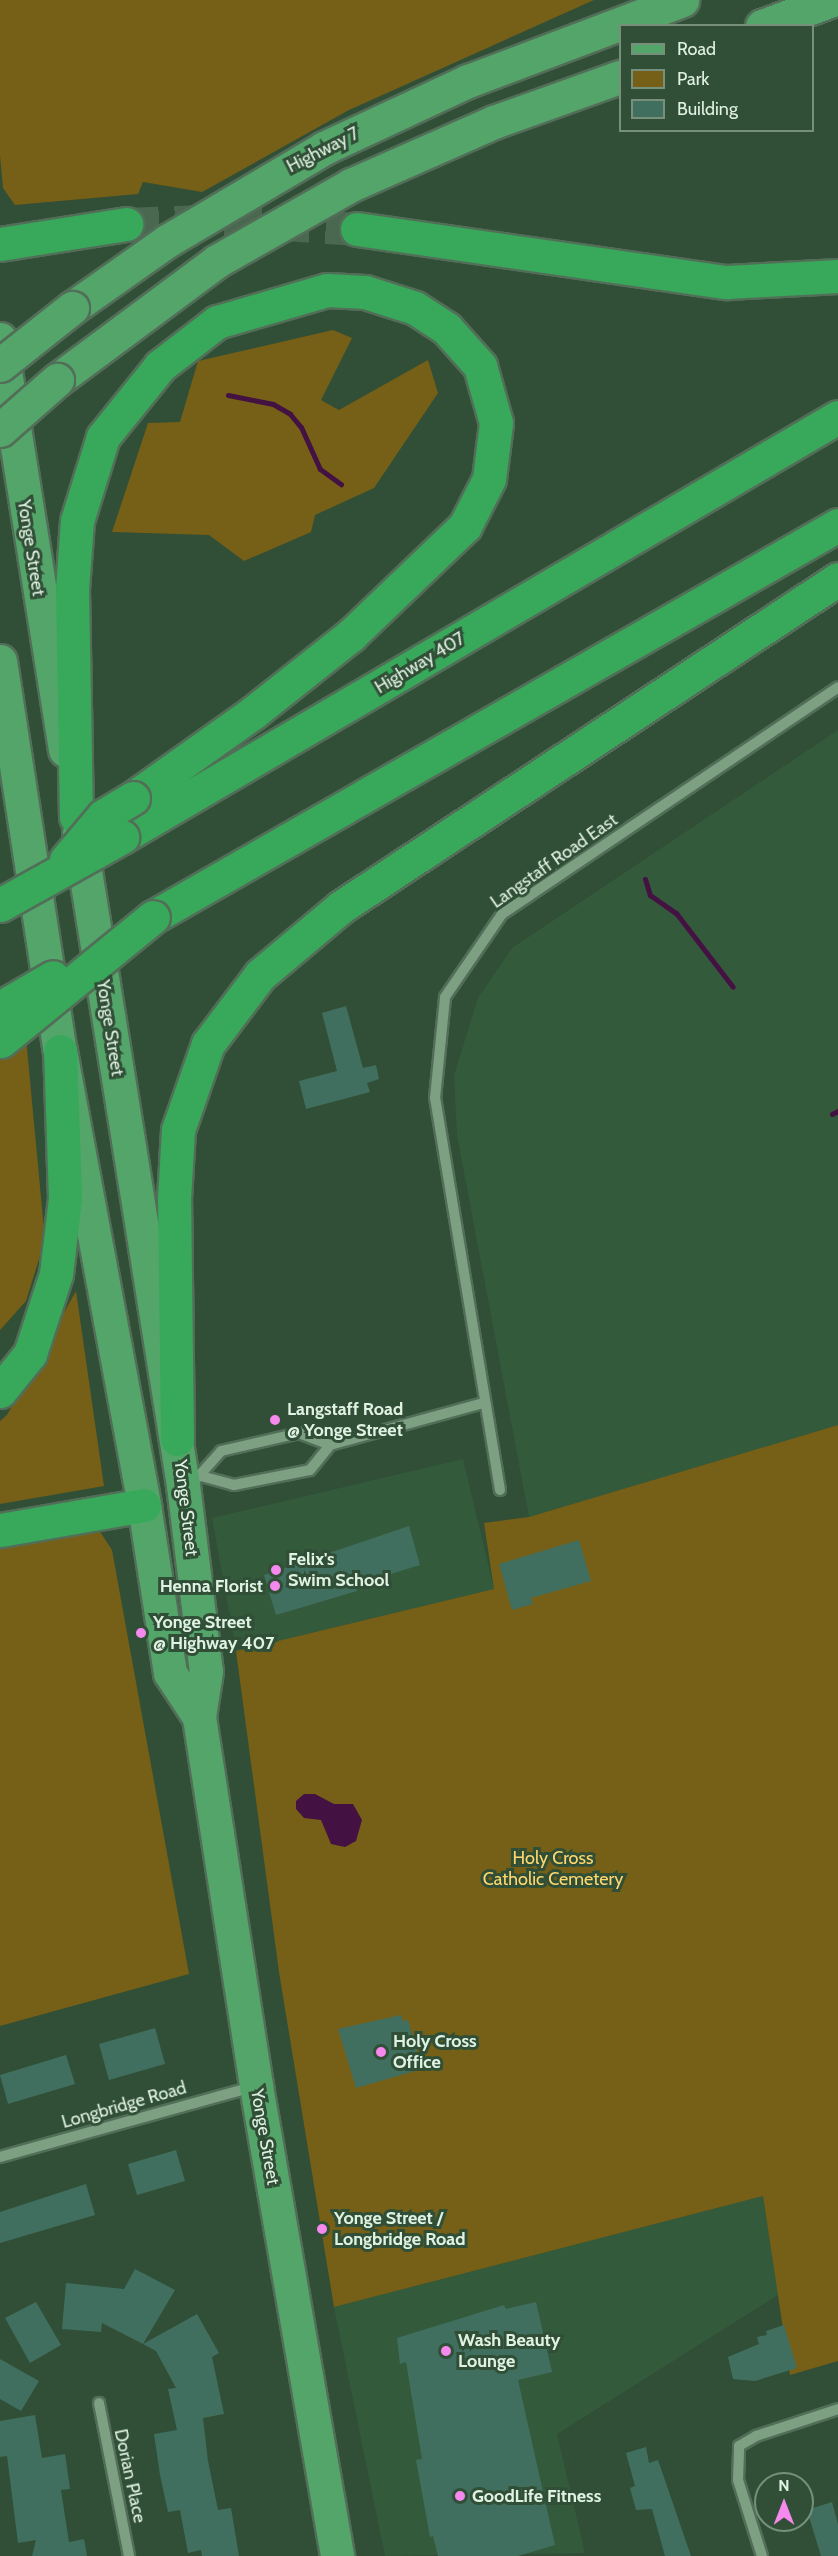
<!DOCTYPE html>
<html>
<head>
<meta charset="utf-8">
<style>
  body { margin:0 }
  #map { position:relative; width:838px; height:2556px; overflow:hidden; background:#304f36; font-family:Cabin,sans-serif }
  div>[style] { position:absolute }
  .built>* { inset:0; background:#345a3c }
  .green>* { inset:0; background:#765f17 }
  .water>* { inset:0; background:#441242 }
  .stream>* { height:5px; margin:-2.5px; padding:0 2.5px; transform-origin:2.5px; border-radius:2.5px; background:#441242 }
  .building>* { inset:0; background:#416f5f }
  .highway-tunnel>* { height:33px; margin-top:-16.5px; transform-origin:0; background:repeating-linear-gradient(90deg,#4a6750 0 33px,transparent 0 49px) }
  .roads { filter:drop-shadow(2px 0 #526e58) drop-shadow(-2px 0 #526e58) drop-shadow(0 2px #526e58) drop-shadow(0 -2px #526e58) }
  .minor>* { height:10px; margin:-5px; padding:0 5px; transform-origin:5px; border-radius:5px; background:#7da083 }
  .major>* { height:33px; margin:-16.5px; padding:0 16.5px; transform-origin:16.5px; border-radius:16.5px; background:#54a56a }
  .highway>* { height:33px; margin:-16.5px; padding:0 16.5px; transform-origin:16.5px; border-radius:16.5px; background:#38a95a }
  .bridges { filter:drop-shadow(2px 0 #526e58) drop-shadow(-2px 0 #526e58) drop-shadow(0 2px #526e58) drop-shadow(0 -2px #526e58) }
  .major-bridge>* { height:33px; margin:-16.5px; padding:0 16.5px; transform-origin:16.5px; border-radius:16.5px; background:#54a56a }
  .highway-bridge>* { height:33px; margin:-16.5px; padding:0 16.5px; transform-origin:16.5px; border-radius:16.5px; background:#38a95a }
  .dots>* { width:16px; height:16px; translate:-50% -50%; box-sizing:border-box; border:3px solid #304f36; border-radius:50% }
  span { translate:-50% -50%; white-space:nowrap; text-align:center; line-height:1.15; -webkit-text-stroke:6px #304f36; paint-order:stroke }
  .street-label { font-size:18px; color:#e0f2e3 }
  .poi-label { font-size:18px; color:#e0f2e3; font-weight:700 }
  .left { translate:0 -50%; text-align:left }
  .right { translate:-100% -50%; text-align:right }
  .park-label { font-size:18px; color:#fed76f }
  .legend { position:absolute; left:619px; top:24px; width:195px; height:108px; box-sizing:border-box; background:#304f36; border:2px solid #76907b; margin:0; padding:8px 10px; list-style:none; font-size:18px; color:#e0f2e3 }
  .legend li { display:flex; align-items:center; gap:12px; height:30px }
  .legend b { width:30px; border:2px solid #76907b }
  .north { position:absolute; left:754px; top:2472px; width:60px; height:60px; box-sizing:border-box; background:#304f36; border:2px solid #76907b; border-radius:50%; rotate:0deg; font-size:16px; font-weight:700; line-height:24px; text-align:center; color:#e0f2e3 }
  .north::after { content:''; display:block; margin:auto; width:21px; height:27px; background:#f589ee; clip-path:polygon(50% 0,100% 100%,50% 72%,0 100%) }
</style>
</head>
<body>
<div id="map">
  <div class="built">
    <div style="clip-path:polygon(838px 730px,838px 1425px,529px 1517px,457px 1135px,454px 1075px,478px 998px,512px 948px)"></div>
    <div style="clip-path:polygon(463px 1459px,494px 1589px,236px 1651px,212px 1518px)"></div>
    <div style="clip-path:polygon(763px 2196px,778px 2295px,557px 2434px,585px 2553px,385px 2556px,334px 2307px)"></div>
  </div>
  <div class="green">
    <div style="clip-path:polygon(0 0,594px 0,349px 110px,202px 192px,143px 182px,138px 194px,15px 205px,3px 188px,0 156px)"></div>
    <div style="clip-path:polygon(333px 330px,352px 338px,321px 400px,339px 410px,428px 360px,438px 393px,374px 488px,315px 515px,311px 532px,244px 561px,209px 535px,112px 532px,148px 423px,180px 422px,198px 361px)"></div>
    <div style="clip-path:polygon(26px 1038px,45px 1240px,26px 1301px,0 1330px,0 1056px)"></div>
    <div style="clip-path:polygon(76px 1291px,104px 1486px,0 1504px,0 1421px,7px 1415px)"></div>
    <div style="clip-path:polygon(838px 1425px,838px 2361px,790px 2375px,763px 2196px,334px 2307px,279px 1972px,236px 1651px,494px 1589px,484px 1523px,529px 1517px)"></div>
    <div style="clip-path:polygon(99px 1530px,112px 1550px,189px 1974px,0 2026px,0 1542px)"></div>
  </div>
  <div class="water">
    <div style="clip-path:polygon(304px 1794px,315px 1794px,334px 1804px,353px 1804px,362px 1820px,356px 1841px,345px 1847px,331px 1844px,321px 1820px,304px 1818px,296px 1809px,296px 1801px)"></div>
  </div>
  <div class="stream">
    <div style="left:228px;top:395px;width:46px;rotate:11.3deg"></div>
    <div style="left:273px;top:404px;width:20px;rotate:30deg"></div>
    <div style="left:290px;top:414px;width:17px;rotate:50deg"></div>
    <div style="left:301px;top:427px;width:46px;rotate:65.7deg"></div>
    <div style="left:320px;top:469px;width:26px;rotate:36deg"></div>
    <div style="left:645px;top:879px;width:17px;rotate:73deg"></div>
    <div style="left:650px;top:895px;width:32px;rotate:35deg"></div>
    <div style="left:676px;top:913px;width:93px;rotate:52.4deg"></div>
    <div style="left:832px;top:1114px;width:7px;rotate:-27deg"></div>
  </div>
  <div class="building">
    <div style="clip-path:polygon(346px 1006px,363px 1068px,376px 1065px,379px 1079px,367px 1083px,370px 1092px,306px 1109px,299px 1081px,337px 1071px,322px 1013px)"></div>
    <div style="clip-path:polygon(409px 1526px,420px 1565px,355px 1585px,357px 1591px,276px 1615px,264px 1575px)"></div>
    <div style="clip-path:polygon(579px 1540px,591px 1581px,531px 1598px,533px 1604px,512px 1610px,499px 1564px)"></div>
    <div style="clip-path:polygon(401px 2015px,403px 2021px,408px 2020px,422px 2069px,356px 2088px,338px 2029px)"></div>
    <div style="clip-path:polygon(155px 2028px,165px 2064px,109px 2080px,99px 2044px)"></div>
    <div style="clip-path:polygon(66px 2055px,75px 2084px,8px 2104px,0 2075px)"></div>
    <div style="clip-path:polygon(176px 2150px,185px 2181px,137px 2195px,128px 2164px)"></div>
    <div style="clip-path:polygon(86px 2184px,95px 2215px,0 2243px,0 2212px)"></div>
    <div style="clip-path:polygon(135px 2269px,175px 2290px,143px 2344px,102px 2323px,101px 2332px,62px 2329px,66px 2283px,124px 2289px)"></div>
    <div style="clip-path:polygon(36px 2302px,61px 2345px,30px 2363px,5px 2318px)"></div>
    <div style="clip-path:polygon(536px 2302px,552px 2372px,518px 2380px,555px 2545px,518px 2556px,438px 2556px,433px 2536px,430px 2537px,416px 2460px,422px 2459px,406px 2362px,400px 2364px,397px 2338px,504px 2305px,506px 2309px)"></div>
    <div style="clip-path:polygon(197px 2314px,219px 2353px,212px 2357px,224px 2414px,203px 2418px,208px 2461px,218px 2510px,231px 2508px,239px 2556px,202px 2556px,201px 2550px,188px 2553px,180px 2510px,168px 2512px,160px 2475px,154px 2434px,177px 2430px,168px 2389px,176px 2388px,156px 2351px,143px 2344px)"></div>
    <div style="clip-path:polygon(784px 2325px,797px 2368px,755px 2381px,733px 2379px,728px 2357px,759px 2344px,757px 2337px,767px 2335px,766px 2331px)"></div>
    <div style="clip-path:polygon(0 2359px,39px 2381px,21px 2411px,0 2399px)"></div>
    <div style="clip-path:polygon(35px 2415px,42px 2458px,65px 2454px,70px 2489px,61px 2490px,69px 2542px,84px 2539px,87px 2556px,32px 2556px,36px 2540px,18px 2543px,7px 2456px,0 2457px,0 2421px)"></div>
    <div style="clip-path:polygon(646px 2447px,649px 2463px,658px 2460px,691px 2556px,665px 2556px,652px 2509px,636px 2510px,630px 2488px,635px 2486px,626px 2453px)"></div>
    <div style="clip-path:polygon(832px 2502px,838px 2524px,838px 2556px,821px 2556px,807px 2510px)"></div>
  </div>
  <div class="highway-tunnel">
    <div style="left:126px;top:224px;width:102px;rotate:-2.2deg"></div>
    <div style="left:228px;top:220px;width:129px;rotate:4deg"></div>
  </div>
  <div class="roads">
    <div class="minor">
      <div style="left:201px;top:1476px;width:34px;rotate:15deg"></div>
      <div style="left:234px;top:1485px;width:77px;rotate:-11.2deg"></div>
      <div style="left:310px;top:1470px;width:32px;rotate:-51deg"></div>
      <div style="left:330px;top:1445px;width:160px;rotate:-15.3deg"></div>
      <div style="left:197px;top:1478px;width:36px;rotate:-48deg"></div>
      <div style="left:221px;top:1451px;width:80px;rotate:-13deg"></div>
      <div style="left:299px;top:1433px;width:33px;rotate:21deg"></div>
      <div style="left:500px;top:1490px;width:397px;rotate:-99.4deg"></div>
      <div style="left:435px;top:1098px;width:101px;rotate:-84.3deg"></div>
      <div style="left:445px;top:997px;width:101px;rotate:-55.5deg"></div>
      <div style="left:502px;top:914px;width:405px;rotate:-34deg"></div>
      <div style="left:0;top:2157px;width:263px;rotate:-15.5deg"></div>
      <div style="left:99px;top:2403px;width:156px;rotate:78.9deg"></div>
      <div style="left:762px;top:2556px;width:80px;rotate:-107.5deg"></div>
      <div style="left:738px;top:2480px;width:34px;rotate:-88deg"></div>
      <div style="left:739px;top:2446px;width:20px;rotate:-30deg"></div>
      <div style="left:756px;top:2436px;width:86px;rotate:-18.2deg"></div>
    </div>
    <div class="major">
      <div style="left:762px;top:26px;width:75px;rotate:-20.4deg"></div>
      <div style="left:72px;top:308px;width:116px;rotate:-35.2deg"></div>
      <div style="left:167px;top:241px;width:182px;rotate:-30.6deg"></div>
      <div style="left:324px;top:148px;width:159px;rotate:-25deg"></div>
      <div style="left:468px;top:81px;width:229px;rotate:-20.7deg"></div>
      <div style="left:0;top:339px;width:416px;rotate:81deg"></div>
      <div style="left:57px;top:380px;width:199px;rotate:-36.6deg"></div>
      <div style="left:217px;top:261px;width:154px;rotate:-29.6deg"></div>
      <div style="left:351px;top:185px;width:156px;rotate:-23.8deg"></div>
      <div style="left:494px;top:122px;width:134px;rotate:-19.7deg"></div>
      <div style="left:0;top:661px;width:395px;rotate:81.3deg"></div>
      <div style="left:60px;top:1051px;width:462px;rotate:79.5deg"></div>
      <div style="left:144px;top:1505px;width:170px;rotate:81.2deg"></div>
      <div style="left:170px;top:1673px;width:53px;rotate:56.6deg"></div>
      <div style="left:79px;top:833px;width:660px;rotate:80.94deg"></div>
      <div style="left:183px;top:1485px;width:187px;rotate:83deg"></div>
      <div style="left:206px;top:1671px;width:47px;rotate:98.7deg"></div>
      <div style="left:199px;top:1717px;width:373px;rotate:81.2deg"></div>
      <div style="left:256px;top:2086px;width:477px;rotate:80.2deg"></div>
    </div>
    <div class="highway">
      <div style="left:357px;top:229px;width:374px;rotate:8.2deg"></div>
      <div style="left:727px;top:282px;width:111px;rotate:-3.1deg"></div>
      <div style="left:0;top:244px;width:128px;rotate:-9deg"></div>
      <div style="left:76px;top:817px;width:228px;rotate:-91deg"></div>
      <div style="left:72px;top:589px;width:68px;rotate:-85.8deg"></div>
      <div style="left:77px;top:521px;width:88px;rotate:-72.8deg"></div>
      <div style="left:103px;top:437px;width:91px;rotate:-51.2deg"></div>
      <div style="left:160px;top:366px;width:72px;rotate:-37.7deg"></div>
      <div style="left:217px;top:322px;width:115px;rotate:-16.2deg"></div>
      <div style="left:327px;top:290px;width:38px;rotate:3deg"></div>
      <div style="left:365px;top:292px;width:52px;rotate:17.7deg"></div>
      <div style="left:415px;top:308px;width:38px;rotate:33deg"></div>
      <div style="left:447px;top:329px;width:50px;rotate:48.3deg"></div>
      <div style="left:480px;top:366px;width:59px;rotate:74.3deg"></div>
      <div style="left:496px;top:423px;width:56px;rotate:97.1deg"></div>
      <div style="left:489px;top:479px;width:53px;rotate:117.1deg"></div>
      <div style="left:465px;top:526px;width:158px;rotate:136.3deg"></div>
      <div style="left:351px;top:635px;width:124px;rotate:141.6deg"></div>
      <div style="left:254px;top:712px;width:148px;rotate:144.6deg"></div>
      <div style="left:122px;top:837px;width:830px;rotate:-30.4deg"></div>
      <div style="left:153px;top:917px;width:789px;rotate:-29.78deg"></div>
      <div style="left:0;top:1391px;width:48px;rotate:-51deg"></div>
      <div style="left:30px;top:1354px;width:84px;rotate:-72deg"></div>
      <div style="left:56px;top:1274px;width:77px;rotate:-83.2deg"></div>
      <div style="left:65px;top:1198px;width:147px;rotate:-91.9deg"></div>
      <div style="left:177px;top:1439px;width:240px;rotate:-90.7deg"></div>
      <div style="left:174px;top:1199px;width:69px;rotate:-86.7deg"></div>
      <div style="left:178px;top:1130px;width:91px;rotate:-70.8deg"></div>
      <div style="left:208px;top:1044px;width:86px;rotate:-53deg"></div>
      <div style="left:260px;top:975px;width:106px;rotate:-40deg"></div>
      <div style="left:341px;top:907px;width:595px;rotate:-33.42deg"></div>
      <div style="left:0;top:1530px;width:146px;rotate:-9.8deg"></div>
    </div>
  </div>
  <div class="bridges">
    <div class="major-bridge">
      <div style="left:0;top:365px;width:92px;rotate:-38.4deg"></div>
      <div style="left:0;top:430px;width:76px;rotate:-41.3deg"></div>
    </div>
    <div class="highway-bridge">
      <div style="left:66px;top:860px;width:57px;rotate:-49.9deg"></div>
      <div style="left:103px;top:816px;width:35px;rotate:-31deg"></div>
      <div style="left:0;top:905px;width:140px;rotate:-29.1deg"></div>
      <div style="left:0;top:1008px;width:61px;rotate:-30.3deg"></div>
      <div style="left:1px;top:1041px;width:196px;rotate:-39.2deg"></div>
    </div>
  </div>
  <div class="dots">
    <div style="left:275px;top:1420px;background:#f589ee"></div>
    <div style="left:276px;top:1570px;background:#f589ee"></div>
    <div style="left:275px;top:1586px;background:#f589ee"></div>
    <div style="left:141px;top:1633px;background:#f589ee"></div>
    <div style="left:381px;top:2052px;background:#f589ee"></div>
    <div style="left:322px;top:2229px;background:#f589ee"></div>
    <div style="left:446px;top:2351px;background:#f589ee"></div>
    <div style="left:460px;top:2496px;background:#f589ee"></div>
  </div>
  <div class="street-label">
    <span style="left:323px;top:150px;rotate:-27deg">Highway 7</span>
    <span style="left:31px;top:548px;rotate:81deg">Yonge Street</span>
    <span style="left:420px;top:663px;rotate:-31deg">Highway 407</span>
    <span style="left:554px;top:861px;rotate:-35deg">Langstaff Road East</span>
    <span style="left:110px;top:1028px;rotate:81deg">Yonge Street</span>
    <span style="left:186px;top:1508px;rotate:83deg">Yonge Street</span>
    <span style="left:124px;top:2105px;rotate:-16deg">Longbridge Road</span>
    <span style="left:265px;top:2137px;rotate:80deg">Yonge Street</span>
    <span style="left:130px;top:2476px;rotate:78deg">Dorian Place</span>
  </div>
  <div class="poi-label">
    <span class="left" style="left:287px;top:1420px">Langstaff Road<br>@ Yonge Street</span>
    <span class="left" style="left:288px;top:1570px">Felix's<br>Swim School</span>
    <span class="right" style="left:263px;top:1586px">Henna Florist</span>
    <span class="left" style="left:153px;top:1633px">Yonge Street<br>@ Highway 407</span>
    <span class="left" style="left:393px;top:2052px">Holy Cross<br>Office</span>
    <span class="left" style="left:334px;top:2229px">Yonge Street /<br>Longbridge Road</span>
    <span class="left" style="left:458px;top:2351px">Wash Beauty<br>Lounge</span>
    <span class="left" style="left:472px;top:2496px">GoodLife Fitness</span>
  </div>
  <div class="park-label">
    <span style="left:553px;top:1869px">Holy Cross<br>Catholic Cemetery</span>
  </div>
  <ul class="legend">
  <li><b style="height:8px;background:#54a56a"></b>Road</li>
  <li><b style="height:16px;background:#765f17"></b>Park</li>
  <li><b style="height:16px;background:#416f5f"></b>Building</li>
  </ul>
  <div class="north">N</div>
</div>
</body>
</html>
